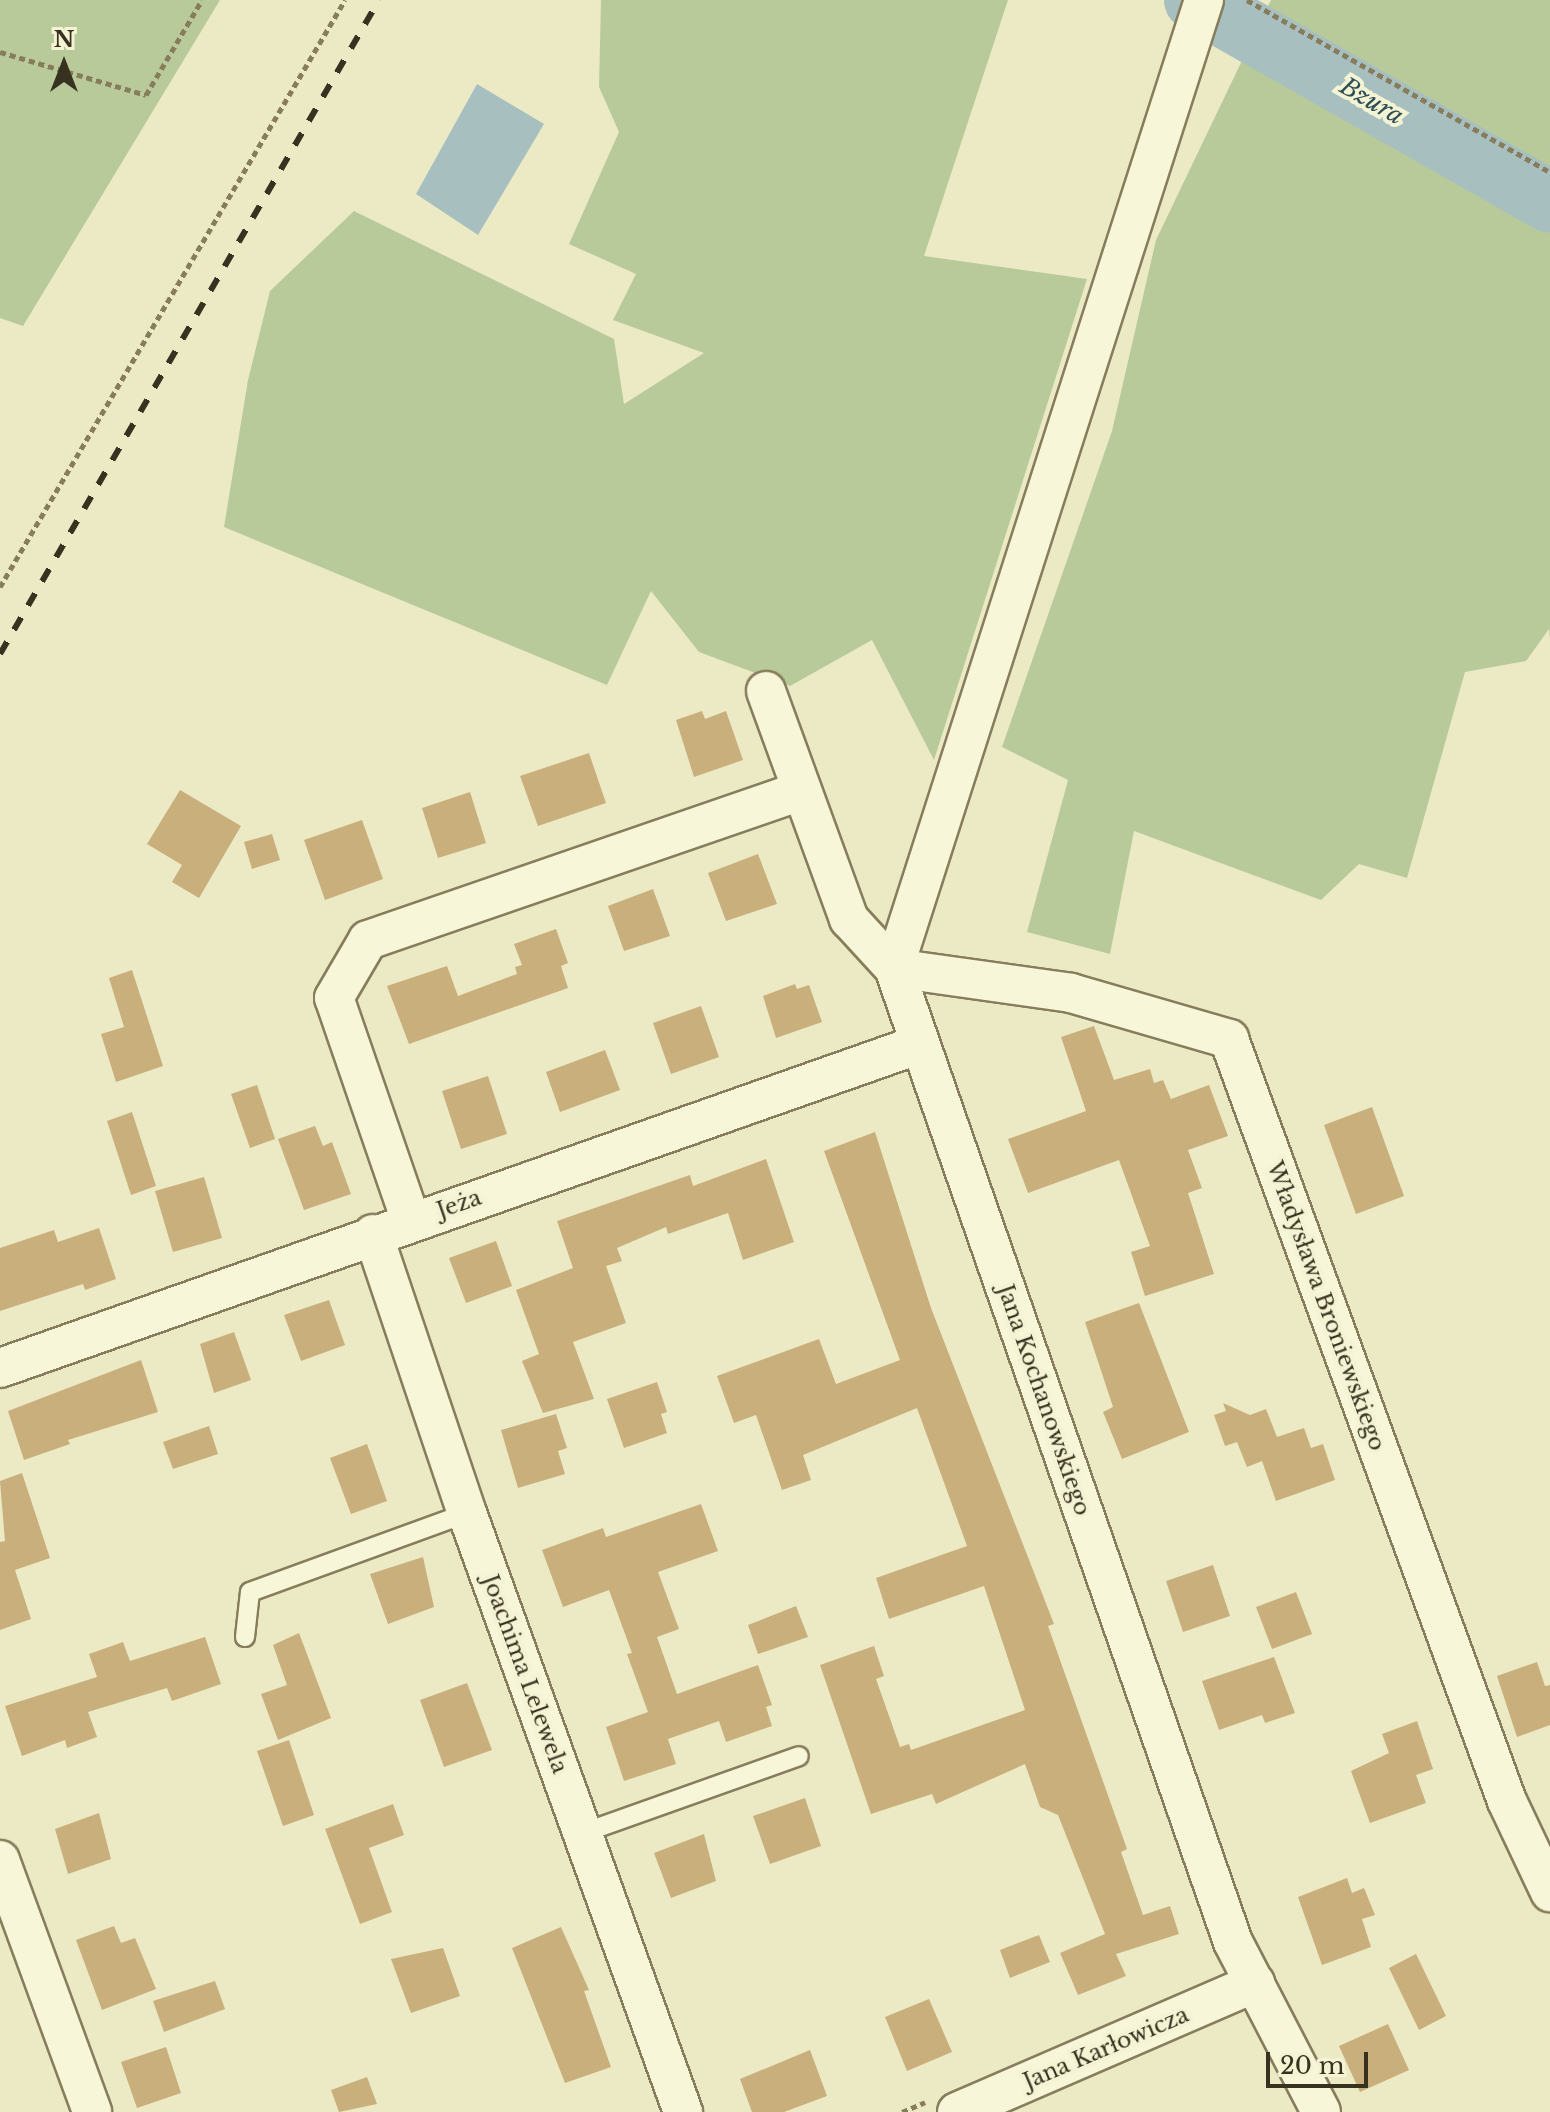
<!DOCTYPE html>
<html>
<head>
<meta charset="utf-8">
<style>
  body { margin:0 }
  #map { position:relative; width:1550px; height:2112px; overflow:hidden; background:#eceac5; font-family:"Libre Baskerville",serif }
  div>[style] { position:absolute }
  .green>* { inset:0; background:#b8ca99 }
  .water>* { inset:0; background:#a7c0bf }
  .river>* { height:62px; margin:-31px; padding:0 31px; transform-origin:31px; border-radius:31px; background:#a7c0bf }
  .building>* { inset:0; background:#c9af7c }
  .path>* { height:5px; margin-top:-2.5px; transform-origin:0; background:repeating-linear-gradient(90deg,#877d5c 0 6px,transparent 0 10px) }
  .roads { filter:drop-shadow(2px 0 #877d5c) drop-shadow(-2px 0 #877d5c) drop-shadow(0 2px #877d5c) drop-shadow(0 -2px #877d5c) }
  .service>* { height:18px; margin:-9px; padding:0 9px; transform-origin:9px; border-radius:9px; background:#f7f6d8 }
  .minor>* { height:38px; margin:-19px; padding:0 19px; transform-origin:19px; border-radius:19px; background:#f7f6d8 }
  .rail>* { height:6px; margin-top:-3px; transform-origin:0; background:repeating-linear-gradient(90deg,#37311f 0 14px,transparent 0 28px) }
  span { translate:-50% -50%; white-space:nowrap; text-align:center; line-height:1.15; -webkit-text-stroke:8px #f4f3d4; paint-order:stroke }
  .street-label { font-size:22px; color:#37311f }
  .water-label { font-size:24px; color:#2f4f56; font-style:italic }
  .north { position:absolute; left:24px; top:24px; width:80px; height:80px; -webkit-text-stroke:6px #f4f3d4; paint-order:stroke; rotate:0deg; font-size:22px; font-weight:700; line-height:32px; text-align:center; color:#37311f }
  .north::after { content:''; display:block; margin:auto; width:28px; height:36px; background:#37311f; clip-path:polygon(50% 0,100% 100%,50% 72%,0 100%) }
  .scale { position:absolute; left:1266px; top:2052px; width:102px; height:36px; box-sizing:border-box; border:4px solid #37311f; border-top:0; padding-left:10px; font-size:24px; line-height:28px; white-space:nowrap; color:#37311f; -webkit-text-stroke:6px #f4f3d4; paint-order:stroke }
</style>
</head>
<body>
<div id="map">
  <div class="green">
    <div style="clip-path:polygon(0 0,220px 0,23px 326px,0 318px)"></div>
    <div style="clip-path:polygon(601px 0,1008px 0,924px 256px,1087px 279px,934px 760px,872px 640px,790px 686px,699px 652px,651px 591px,607px 685px,224px 527px,248px 380px,270px 291px,354px 211px,614px 339px,624px 404px,704px 353px,613px 320px,636px 274px,569px 244px,619px 132px,599px 87px)"></div>
    <div style="clip-path:polygon(1271px 0,1550px 0,1550px 640px,1549px 629px,1526px 661px,1465px 672px,1407px 878px,1359px 864px,1321px 900px,1134px 831px,1110px 954px,1027px 932px,1068px 780px,1002px 747px,1112px 431px,1156px 240px)"></div>
  </div>
  <div class="water">
    <div style="clip-path:polygon(477px 84px,544px 124px,478px 235px,416px 194px)"></div>
  </div>
  <div class="river">
    <div style="left:1195px;top:0;width:408px;rotate:29.6deg"></div>
  </div>
  <div class="building">
    <div style="clip-path:polygon(702px 711px,705px 719px,726px 711px,743px 760px,694px 777px,676px 720px)"></div>
    <div style="clip-path:polygon(589px 753px,606px 803px,538px 826px,520px 776px)"></div>
    <div style="clip-path:polygon(180px 790px,241px 826px,199px 898px,172px 882px,182px 865px,147px 844px)"></div>
    <div style="clip-path:polygon(470px 792px,486px 843px,438px 858px,422px 808px)"></div>
    <div style="clip-path:polygon(362px 820px,383px 879px,325px 900px,304px 840px)"></div>
    <div style="clip-path:polygon(272px 834px,280px 860px,252px 869px,244px 842px)"></div>
    <div style="clip-path:polygon(758px 854px,777px 904px,726px 921px,708px 873px)"></div>
    <div style="clip-path:polygon(653px 889px,670px 936px,624px 951px,608px 906px)"></div>
    <div style="clip-path:polygon(556px 929px,568px 963px,561px 966px,568px 988px,409px 1044px,387px 986px,447px 966px,458px 996px,517px 974px,515px 967px,522px 965px,514px 944px)"></div>
    <div style="clip-path:polygon(132px 970px,163px 1066px,116px 1082px,101px 1034px,124px 1027px,109px 978px)"></div>
    <div style="clip-path:polygon(795px 984px,797px 989px,809px 985px,822px 1022px,776px 1038px,763px 996px)"></div>
    <div style="clip-path:polygon(701px 1006px,719px 1057px,671px 1074px,653px 1023px)"></div>
    <div style="clip-path:polygon(1094px 1026px,1114px 1080px,1150px 1069px,1154px 1083px,1163px 1080px,1171px 1099px,1209px 1085px,1228px 1136px,1188px 1150px,1202px 1188px,1188px 1193px,1214px 1274px,1145px 1296px,1131px 1252px,1150px 1246px,1119px 1160px,1028px 1193px,1008px 1139px,1086px 1111px,1061px 1037px)"></div>
    <div style="clip-path:polygon(605px 1050px,620px 1090px,560px 1112px,546px 1072px)"></div>
    <div style="clip-path:polygon(488px 1076px,507px 1134px,461px 1149px,442px 1091px)"></div>
    <div style="clip-path:polygon(257px 1085px,275px 1139px,250px 1148px,231px 1094px)"></div>
    <div style="clip-path:polygon(1372px 1107px,1404px 1196px,1356px 1214px,1324px 1125px)"></div>
    <div style="clip-path:polygon(132px 1112px,156px 1186px,131px 1195px,107px 1121px)"></div>
    <div style="clip-path:polygon(315px 1126px,323px 1146px,332px 1142px,351px 1194px,304px 1210px,278px 1139px)"></div>
    <div style="clip-path:polygon(875px 1132px,931px 1308px,1054px 1624px,1048px 1626px,1127px 1849px,1121px 1852px,1143px 1915px,1170px 1906px,1179px 1934px,1116px 1954px,1126px 1976px,1078px 1995px,1060px 1953px,1105px 1934px,1058px 1815px,1040px 1807px,1025px 1764px,936px 1804px,932px 1794px,871px 1814px,820px 1665px,874px 1646px,884px 1676px,876px 1679px,900px 1747px,909px 1744px,911px 1750px,1025px 1710px,984px 1586px,889px 1619px,876px 1578px,967px 1546px,917px 1408px,803px 1455px,811px 1480px,782px 1490px,756px 1415px,734px 1423px,717px 1376px,819px 1339px,836px 1384px,900px 1360px,824px 1151px)"></div>
    <div style="clip-path:polygon(766px 1159px,794px 1242px,743px 1260px,728px 1213px,668px 1234px,666px 1227px,617px 1248px,622px 1261px,606px 1266px,626px 1323px,573px 1342px,594px 1399px,543px 1413px,522px 1361px,539px 1354px,516px 1290px,573px 1268px,557px 1221px,690px 1175px,693px 1186px)"></div>
    <div style="clip-path:polygon(204px 1177px,222px 1238px,173px 1252px,155px 1191px)"></div>
    <div style="clip-path:polygon(99px 1228px,116px 1279px,85px 1290px,83px 1284px,0 1311px,0 1248px,54px 1230px,58px 1242px)"></div>
    <div style="clip-path:polygon(496px 1241px,512px 1286px,466px 1303px,449px 1258px)"></div>
    <div style="clip-path:polygon(329px 1300px,345px 1345px,301px 1361px,284px 1315px)"></div>
    <div style="clip-path:polygon(1139px 1303px,1189px 1432px,1122px 1459px,1103px 1412px,1113px 1407px,1085px 1322px)"></div>
    <div style="clip-path:polygon(234px 1332px,251px 1380px,214px 1393px,200px 1344px)"></div>
    <div style="clip-path:polygon(141px 1360px,158px 1412px,68px 1440px,70px 1444px,24px 1460px,8px 1411px)"></div>
    <div style="clip-path:polygon(657px 1382px,667px 1412px,661px 1414px,667px 1433px,624px 1448px,607px 1399px)"></div>
    <div style="clip-path:polygon(1223px 1403px,1250px 1415px,1266px 1409px,1277px 1437px,1304px 1428px,1311px 1448px,1323px 1444px,1335px 1480px,1276px 1501px,1262px 1461px,1247px 1467px,1237px 1442px,1225px 1446px,1214px 1415px,1226px 1411px)"></div>
    <div style="clip-path:polygon(556px 1414px,567px 1448px,558px 1451px,565px 1474px,518px 1488px,501px 1430px)"></div>
    <div style="clip-path:polygon(209px 1426px,218px 1454px,173px 1469px,163px 1442px)"></div>
    <div style="clip-path:polygon(367px 1444px,387px 1501px,351px 1514px,330px 1458px)"></div>
    <div style="clip-path:polygon(22px 1473px,50px 1558px,15px 1570px,31px 1619px,0 1630px,0 1542px,5px 1541px,0 1481px)"></div>
    <div style="clip-path:polygon(701px 1504px,718px 1551px,658px 1572px,679px 1629px,657px 1637px,677px 1694px,758px 1665px,772px 1705px,766px 1707px,772px 1726px,726px 1742px,719px 1721px,668px 1739px,676px 1764px,624px 1781px,606px 1727px,648px 1712px,627px 1654px,632px 1653px,609px 1590px,563px 1607px,542px 1550px,603px 1528px,606px 1537px)"></div>
    <div style="clip-path:polygon(423px 1557px,434px 1607px,388px 1624px,370px 1574px)"></div>
    <div style="clip-path:polygon(1213px 1565px,1230px 1616px,1183px 1632px,1166px 1581px)"></div>
    <div style="clip-path:polygon(1296px 1592px,1312px 1634px,1272px 1649px,1256px 1607px)"></div>
    <div style="clip-path:polygon(796px 1606px,808px 1637px,758px 1654px,748px 1625px)"></div>
    <div style="clip-path:polygon(299px 1633px,331px 1718px,278px 1740px,261px 1694px,287px 1685px,273px 1645px)"></div>
    <div style="clip-path:polygon(205px 1637px,221px 1684px,172px 1701px,167px 1688px,88px 1712px,97px 1737px,67px 1748px,65px 1740px,22px 1756px,5px 1706px,97px 1677px,89px 1654px,123px 1642px,130px 1661px)"></div>
    <div style="clip-path:polygon(1274px 1657px,1295px 1713px,1265px 1723px,1262px 1715px,1219px 1730px,1202px 1681px)"></div>
    <div style="clip-path:polygon(1537px 1662px,1545px 1686px,1550px 1685px,1550px 1725px,1517px 1737px,1497px 1676px)"></div>
    <div style="clip-path:polygon(467px 1683px,492px 1750px,444px 1767px,420px 1700px)"></div>
    <div style="clip-path:polygon(1417px 1721px,1433px 1769px,1416px 1775px,1426px 1803px,1370px 1823px,1351px 1771px,1389px 1753px,1382px 1734px)"></div>
    <div style="clip-path:polygon(289px 1740px,314px 1815px,283px 1826px,257px 1751px)"></div>
    <div style="clip-path:polygon(805px 1798px,821px 1846px,770px 1864px,753px 1816px)"></div>
    <div style="clip-path:polygon(393px 1804px,404px 1835px,369px 1848px,392px 1912px,360px 1924px,325px 1829px)"></div>
    <div style="clip-path:polygon(99px 1813px,111px 1859px,68px 1874px,55px 1829px)"></div>
    <div style="clip-path:polygon(704px 1834px,716px 1881px,671px 1898px,654px 1853px)"></div>
    <div style="clip-path:polygon(1347px 1878px,1352px 1893px,1364px 1888px,1375px 1915px,1362px 1919px,1371px 1947px,1322px 1965px,1298px 1897px)"></div>
    <div style="clip-path:polygon(114px 1926px,121px 1943px,135px 1938px,156px 1989px,102px 2010px,76px 1940px)"></div>
    <div style="clip-path:polygon(561px 1927px,589px 1990px,584px 1991px,611px 2067px,565px 2083px,512px 1948px)"></div>
    <div style="clip-path:polygon(1039px 1935px,1050px 1962px,1010px 1978px,1000px 1950px)"></div>
    <div style="clip-path:polygon(443px 1948px,460px 1996px,411px 2013px,391px 1959px)"></div>
    <div style="clip-path:polygon(1416px 1954px,1446px 2016px,1419px 2030px,1389px 1968px)"></div>
    <div style="clip-path:polygon(215px 1981px,225px 2009px,164px 2032px,153px 2001px)"></div>
    <div style="clip-path:polygon(929px 1999px,952px 2052px,907px 2071px,885px 2017px)"></div>
    <div style="clip-path:polygon(1388px 2024px,1409px 2070px,1360px 2092px,1339px 2046px)"></div>
    <div style="clip-path:polygon(166px 2047px,181px 2093px,137px 2108px,121px 2062px)"></div>
    <div style="clip-path:polygon(810px 2050px,827px 2096px,784px 2112px,752px 2112px,740px 2079px)"></div>
    <div style="clip-path:polygon(367px 2077px,377px 2104px,339px 2112px,331px 2090px)"></div>
  </div>
  <div class="path">
    <div style="left:1247px;top:0;width:348px;rotate:29.6deg"></div>
    <div style="left:0;top:52px;width:152px;rotate:16.4deg"></div>
    <div style="left:146px;top:95px;width:110px;rotate:-59.5deg"></div>
    <div style="left:0;top:587px;width:681px;rotate:-59.56deg"></div>
    <div style="left:902px;top:2112px;width:25px;rotate:-23deg"></div>
  </div>
  <div class="roads">
    <div class="service">
      <div style="left:245px;top:1637px;width:45px;rotate:-83.7deg"></div>
      <div style="left:250px;top:1592px;width:231px;rotate:-20deg"></div>
      <div style="left:583px;top:1833px;width:229px;rotate:-19.6deg"></div>
    </div>
    <div class="minor">
      <div style="left:1204px;top:0;width:1016px;rotate:107.76deg"></div>
      <div style="left:894px;top:968px;width:179px;rotate:8deg"></div>
      <div style="left:1071px;top:993px;width:165px;rotate:16.2deg"></div>
      <div style="left:1229px;top:1039px;width:811px;rotate:69.96deg"></div>
      <div style="left:1507px;top:1801px;width:101px;rotate:64.7deg"></div>
      <div style="left:766px;top:691px;width:243px;rotate:70deg"></div>
      <div style="left:849px;top:919px;width:67px;rotate:47.4deg"></div>
      <div style="left:894px;top:968px;width:1031px;rotate:70.81deg"></div>
      <div style="left:1233px;top:1942px;width:191px;rotate:62.6deg"></div>
      <div style="left:411px;top:1221px;width:236px;rotate:-109deg"></div>
      <div style="left:334px;top:998px;width:67px;rotate:-59.6deg"></div>
      <div style="left:368px;top:940px;width:457px;rotate:-19deg"></div>
      <div style="left:373px;top:1234px;width:294px;rotate:71.4deg"></div>
      <div style="left:467px;top:1513px;width:637px;rotate:70.17deg"></div>
      <div style="left:0;top:1368px;width:975px;rotate:-19.4deg"></div>
      <div style="left:0;top:1860px;width:268px;rotate:69.9deg"></div>
      <div style="left:957px;top:2112px;width:325px;rotate:-23.4deg"></div>
    </div>
  </div>
  <div class="rail">
    <div style="left:0;top:654px;width:756px;rotate:-59.91deg"></div>
  </div>
  <div class="street-label">
    <span style="left:459px;top:1204px;rotate:-19deg">Jeża</span>
    <span style="left:1326px;top:1306px;rotate:70deg">Władysława Broniewskiego</span>
    <span style="left:1044px;top:1400px;rotate:71deg">Jana Kochanowskiego</span>
    <span style="left:525px;top:1674px;rotate:70deg">Joachima Lelewela</span>
    <span style="left:1106px;top:2048px;rotate:-23deg">Jana Karłowicza</span>
  </div>
  <div class="water-label">
    <span style="left:1372px;top:101px;rotate:30deg">Bzura</span>
  </div>
  <div class="north">N</div>
  <div class="scale">20 m</div>
</div>
</body>
</html>
